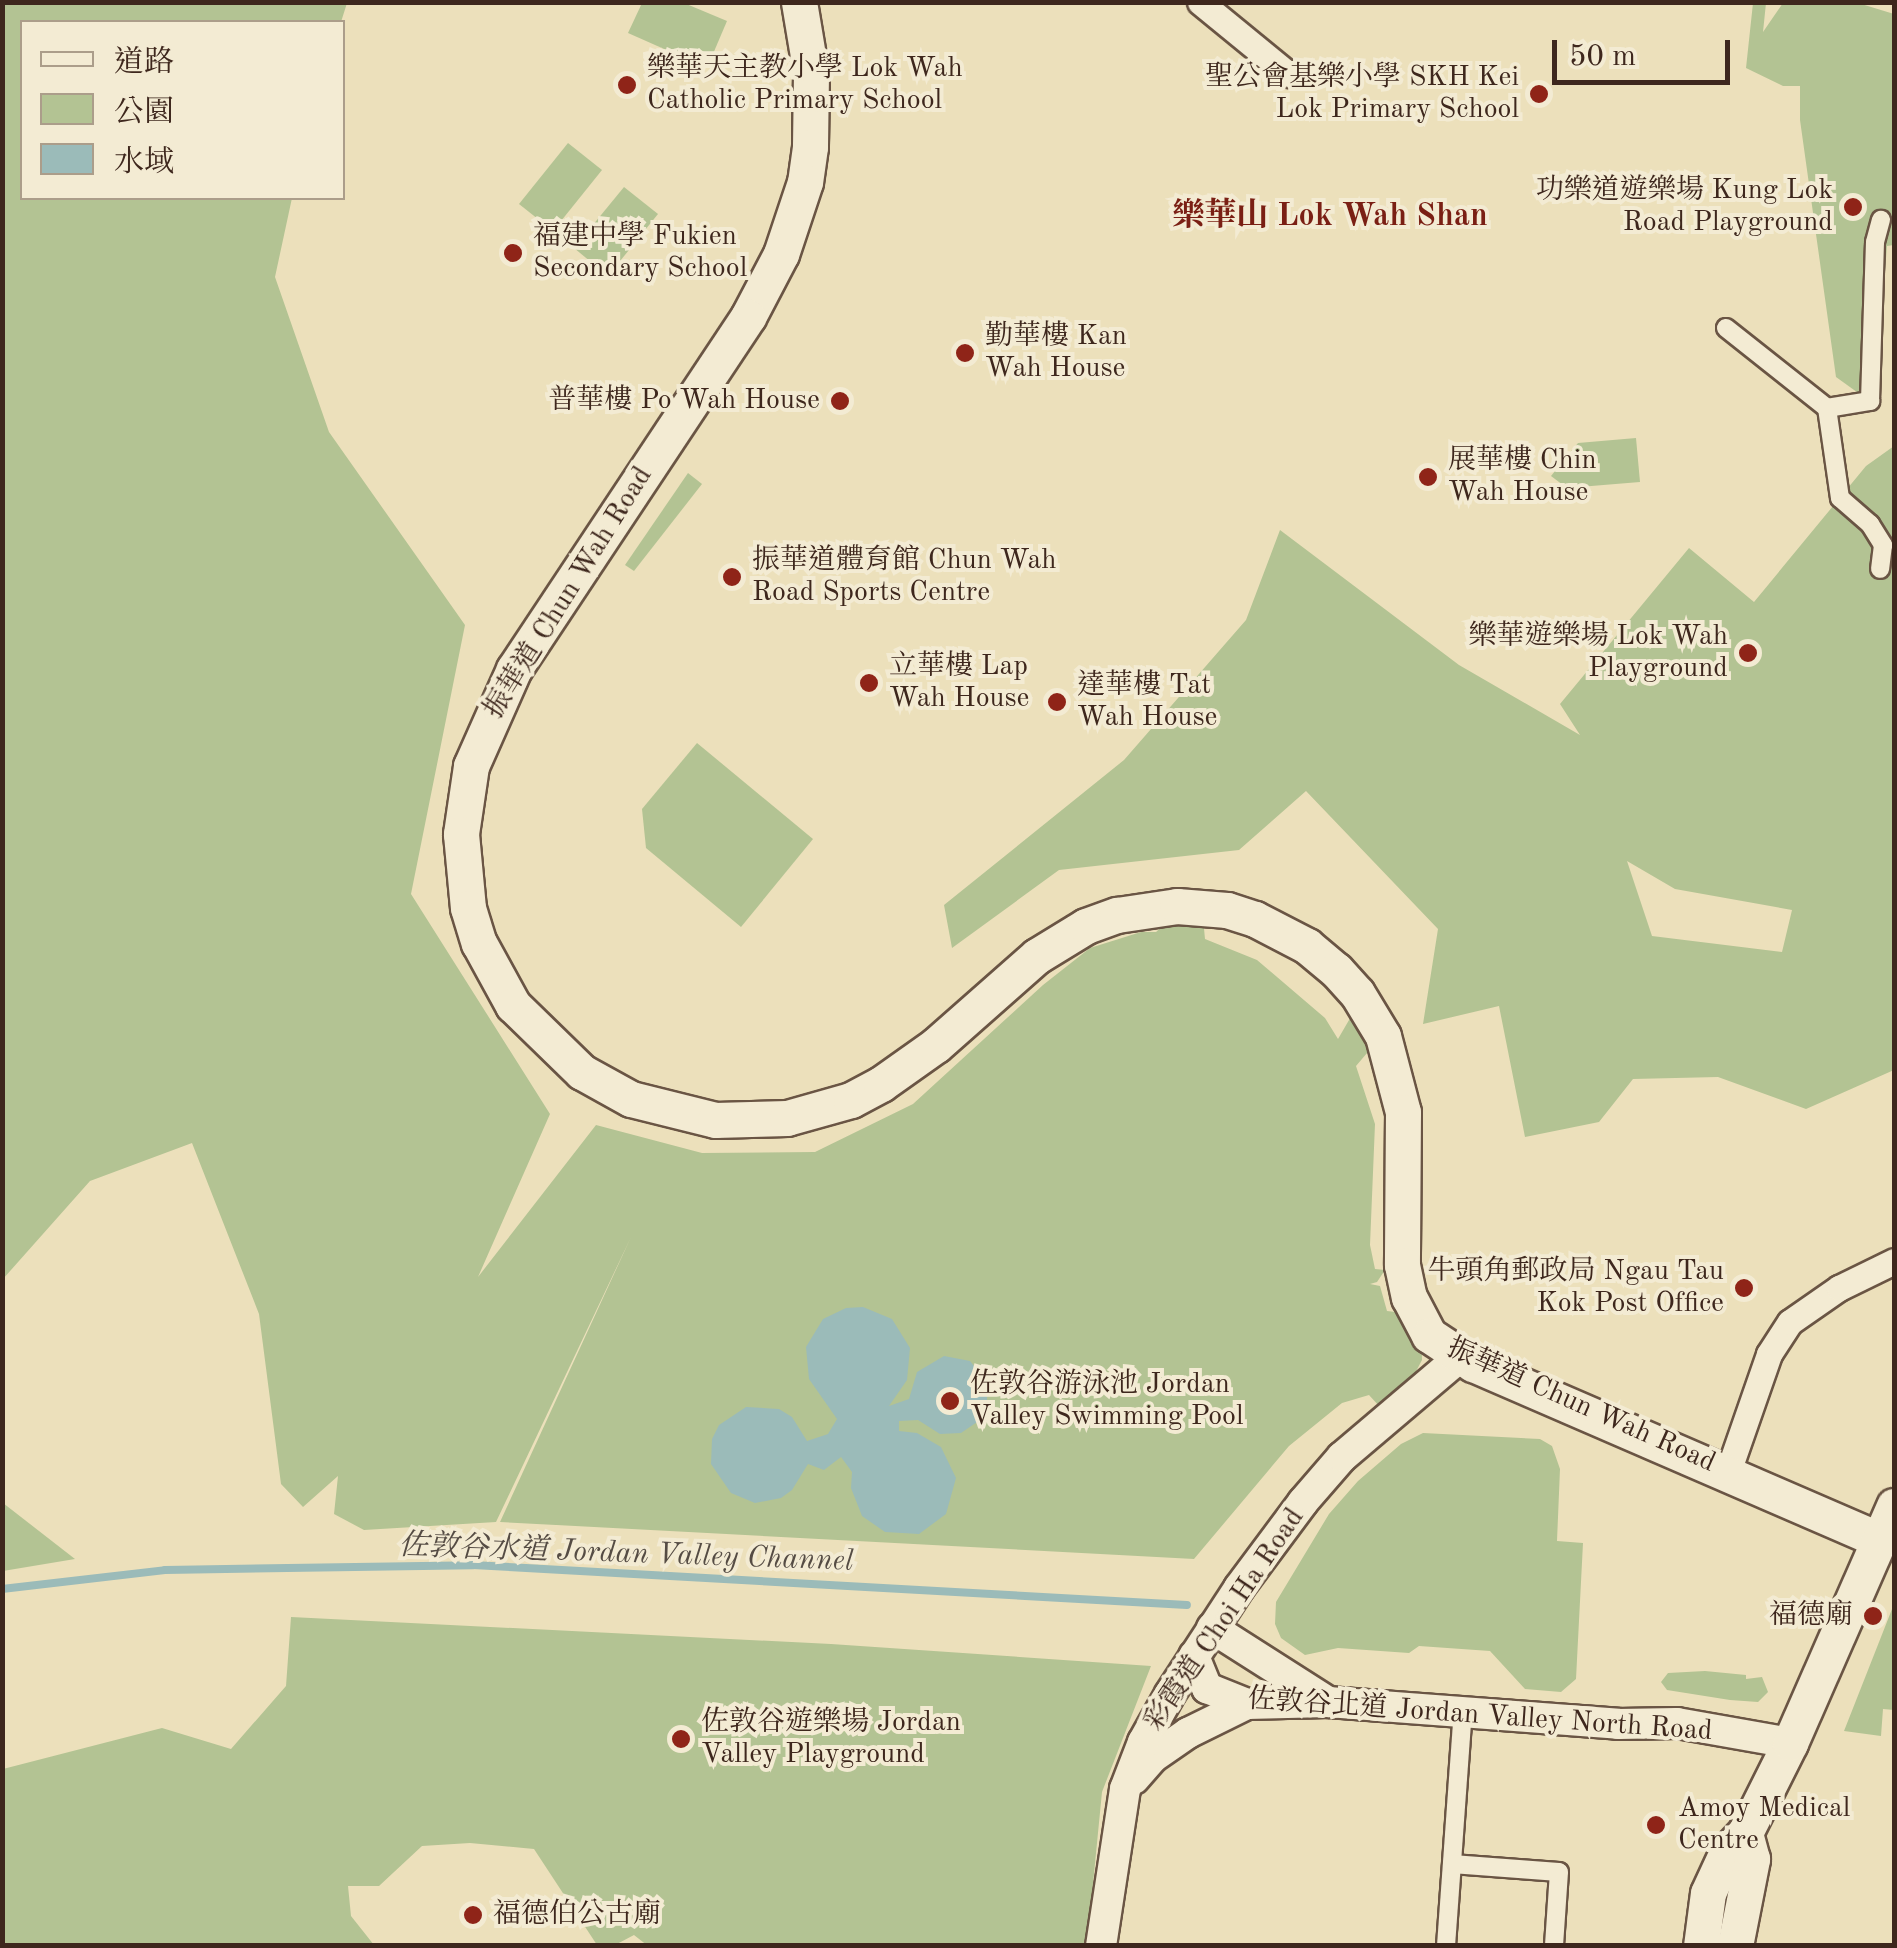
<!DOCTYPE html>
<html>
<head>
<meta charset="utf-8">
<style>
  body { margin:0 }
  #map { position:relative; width:1897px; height:1948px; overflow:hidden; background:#ece0bb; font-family:"Old Standard TT","Noto Serif TC",serif }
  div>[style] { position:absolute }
  .green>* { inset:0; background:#b3c393 }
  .water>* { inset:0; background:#9bbbb9 }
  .stream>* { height:8px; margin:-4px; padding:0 4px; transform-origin:4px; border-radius:4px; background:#9bbbb9 }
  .roads { filter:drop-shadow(2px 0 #6a5544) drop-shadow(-2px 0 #6a5544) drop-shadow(0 2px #6a5544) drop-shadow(0 -2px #6a5544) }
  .pedestrian>* { height:18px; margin:-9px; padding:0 9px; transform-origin:9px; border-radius:9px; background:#f3ebd3 }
  .minor>* { height:25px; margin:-12.5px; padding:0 12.5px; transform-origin:12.5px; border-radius:12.5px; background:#f3ebd3 }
  .tertiary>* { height:30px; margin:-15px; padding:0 15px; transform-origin:15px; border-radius:15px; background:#f3ebd3 }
  .secondary>* { height:35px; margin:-17.5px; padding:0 17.5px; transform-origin:17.5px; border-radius:17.5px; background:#f3ebd3 }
  .dots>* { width:28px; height:28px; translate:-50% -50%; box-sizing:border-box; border:5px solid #f3ebd3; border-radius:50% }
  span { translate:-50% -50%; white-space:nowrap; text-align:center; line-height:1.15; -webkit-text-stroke:8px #f3ebd3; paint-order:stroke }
  .poi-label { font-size:28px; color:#3e271d }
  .left { translate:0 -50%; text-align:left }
  .right { translate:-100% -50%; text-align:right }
  .street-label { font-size:28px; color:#3e271d }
  .water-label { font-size:30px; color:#554c44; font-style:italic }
  .quarter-label { font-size:32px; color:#7a1f14; font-weight:700 }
  .frame { position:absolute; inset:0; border:5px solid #3e271d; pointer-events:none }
  .legend { position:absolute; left:20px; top:20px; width:325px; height:180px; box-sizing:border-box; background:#f3ebd3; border:2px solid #ab9d8a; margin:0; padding:12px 18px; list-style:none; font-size:30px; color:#3e271d }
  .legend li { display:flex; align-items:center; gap:20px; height:50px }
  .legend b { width:50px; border:2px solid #ab9d8a }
  .scale { position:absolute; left:1552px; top:40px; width:178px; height:45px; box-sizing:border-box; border:5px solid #3e271d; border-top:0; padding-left:12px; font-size:30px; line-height:35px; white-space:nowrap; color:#3e271d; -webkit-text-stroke:8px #f3ebd3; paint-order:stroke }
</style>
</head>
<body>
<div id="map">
  <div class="green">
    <div style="clip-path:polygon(3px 3px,347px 3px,341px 22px,22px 22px,22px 198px,292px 198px,275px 277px,329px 432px,465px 625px,411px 894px,550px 1114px,478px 1277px,596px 1125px,702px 1153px,815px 1152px,913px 1104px,1043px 985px,1090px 948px,1141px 932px,1156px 932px,1176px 914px,1203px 918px,1205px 939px,1257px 960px,1325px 1018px,1338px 1039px,1356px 1008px,1373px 1046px,1356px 1066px,1375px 1124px,1370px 1245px,1375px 1269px,1385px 1270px,1377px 1282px,1370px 1284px,1380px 1286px,1387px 1311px,1421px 1315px,1422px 1360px,1391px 1419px,1369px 1395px,1342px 1403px,1289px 1446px,1194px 1559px,500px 1522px,631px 1237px,496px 1522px,364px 1530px,334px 1514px,338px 1476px,303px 1507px,281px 1484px,259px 1314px,192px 1143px,90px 1181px,3px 1279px)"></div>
    <div style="clip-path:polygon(642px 3px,684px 3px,727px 21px,707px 68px,628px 33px)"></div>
    <div style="clip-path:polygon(1753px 3px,1766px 3px,1763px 32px,1783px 3px,1858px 3px,1894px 14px,1894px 245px,1887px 246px,1875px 396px,1861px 395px,1836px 377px,1800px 120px,1800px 86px,1783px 86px,1746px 68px)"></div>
    <div style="clip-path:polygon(568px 143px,602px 170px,553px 231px,519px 204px)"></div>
    <div style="clip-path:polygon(624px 187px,658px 214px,608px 276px,574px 248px)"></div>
    <div style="clip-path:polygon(1636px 438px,1640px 482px,1567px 488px,1551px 476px,1578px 443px)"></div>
    <div style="clip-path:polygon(evenodd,1894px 446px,1894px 1070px,1806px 1109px,1718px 1077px,1633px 1079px,1599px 1122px,1525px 1137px,1499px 1006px,1423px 1024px,1438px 929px,1306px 791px,1239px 850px,1059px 870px,952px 948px,944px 905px,1124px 760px,1246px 620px,1280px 530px,1459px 665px,1580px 735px,1560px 704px,1689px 548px,1754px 602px,1866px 466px,1894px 446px,1627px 861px,1675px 889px,1792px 910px,1782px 952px,1652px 936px,1627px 861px)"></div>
    <div style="clip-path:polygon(688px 473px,702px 484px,634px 571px,625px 565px)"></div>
    <div style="clip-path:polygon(697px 743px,813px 839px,741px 927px,646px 848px,642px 809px)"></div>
    <div style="clip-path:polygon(1423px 1433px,1540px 1439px,1552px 1446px,1560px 1469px,1557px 1541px,1583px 1543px,1576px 1679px,1561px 1692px,1525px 1689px,1490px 1651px,1419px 1646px,1409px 1653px,1338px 1648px,1305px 1655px,1281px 1638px,1275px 1624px,1276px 1602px,1329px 1514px,1358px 1481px,1401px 1444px)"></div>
    <div style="clip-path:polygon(3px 1503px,75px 1559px,3px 1571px)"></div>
    <div style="clip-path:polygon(1894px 1604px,1894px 1710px,1883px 1709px,1881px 1736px,1844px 1731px)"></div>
    <div style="clip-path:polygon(291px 1617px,831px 1644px,1151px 1666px,1102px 1792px,1087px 1945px,648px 1946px,634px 1935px,615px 1945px,597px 1945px,534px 1849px,470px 1843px,422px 1846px,379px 1886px,348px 1886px,351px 1916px,374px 1945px,3px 1946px,3px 1769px,162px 1728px,231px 1749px,286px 1686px)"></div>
    <div style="clip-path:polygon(1705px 1671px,1746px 1675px,1746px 1679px,1762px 1677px,1768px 1692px,1758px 1702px,1730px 1700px,1667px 1690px,1661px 1682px,1668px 1673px)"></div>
  </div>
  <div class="water">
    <div style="clip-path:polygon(863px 1307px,892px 1319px,910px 1348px,907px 1380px,889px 1406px,909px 1399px,917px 1372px,944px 1356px,970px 1361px,987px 1382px,987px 1409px,980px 1420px,961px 1433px,940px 1434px,918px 1420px,899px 1421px,899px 1431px,917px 1433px,941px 1447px,956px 1478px,946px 1514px,919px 1534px,885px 1532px,862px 1516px,851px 1488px,852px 1472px,841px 1457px,824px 1470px,808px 1464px,792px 1490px,781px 1498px,755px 1503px,731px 1493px,711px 1464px,712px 1439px,719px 1425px,746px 1407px,779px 1409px,792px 1417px,807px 1441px,828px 1434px,837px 1419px,809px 1379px,806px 1347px,823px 1319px,846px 1308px)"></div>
  </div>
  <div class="stream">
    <div style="left:2px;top:1589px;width:164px;rotate:-6.6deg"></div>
    <div style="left:165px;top:1570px;width:308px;rotate:-0.9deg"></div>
    <div style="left:473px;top:1565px;width:715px;rotate:3.21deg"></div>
  </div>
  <div class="roads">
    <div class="pedestrian">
      <div style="left:1726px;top:328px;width:129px;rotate:38.4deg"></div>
      <div style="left:1827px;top:408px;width:91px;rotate:81.8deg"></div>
      <div style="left:1840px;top:498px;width:40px;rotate:41deg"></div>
      <div style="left:1870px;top:524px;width:25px;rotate:58deg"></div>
      <div style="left:1883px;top:545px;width:24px;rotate:97deg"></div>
      <div style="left:1827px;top:408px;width:44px;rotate:-9.2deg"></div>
      <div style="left:1870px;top:401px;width:159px;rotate:-88.2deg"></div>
      <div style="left:1875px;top:242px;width:23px;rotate:-75deg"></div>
      <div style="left:1452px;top:1864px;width:107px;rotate:4.3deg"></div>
      <div style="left:1559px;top:1872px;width:74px;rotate:93.9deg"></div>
      <div style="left:1446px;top:1946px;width:223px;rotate:-85.9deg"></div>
    </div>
    <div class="minor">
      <div style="left:1200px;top:2px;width:114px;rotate:39.3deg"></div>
      <div style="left:1728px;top:1472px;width:125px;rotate:-70.8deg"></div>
      <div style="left:1769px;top:1354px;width:38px;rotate:-57deg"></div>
      <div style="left:1790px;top:1322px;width:60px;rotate:-34.8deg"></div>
      <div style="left:1839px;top:1288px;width:61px;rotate:-26.1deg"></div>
    </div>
    <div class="tertiary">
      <div style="left:1212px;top:1628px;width:138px;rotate:32.5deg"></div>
      <div style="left:1194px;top:1656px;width:35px;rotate:68deg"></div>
      <div style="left:1207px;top:1688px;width:43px;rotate:21.8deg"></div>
      <div style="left:1247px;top:1704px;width:81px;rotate:-1.4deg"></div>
      <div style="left:1328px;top:1702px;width:291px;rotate:4.3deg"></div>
      <div style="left:1618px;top:1724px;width:59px;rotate:-1deg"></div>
      <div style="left:1677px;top:1723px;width:115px;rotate:10deg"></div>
      <div style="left:1134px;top:1779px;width:28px;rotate:-49deg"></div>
      <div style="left:1152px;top:1758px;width:44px;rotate:-34.8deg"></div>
      <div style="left:1188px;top:1733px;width:66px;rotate:-26.2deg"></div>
      <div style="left:1101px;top:1946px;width:159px;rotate:-81.3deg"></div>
      <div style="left:1125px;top:1789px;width:50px;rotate:-69deg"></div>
      <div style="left:1143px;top:1742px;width:55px;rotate:-60.6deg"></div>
      <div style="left:1170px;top:1694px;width:126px;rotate:-56.9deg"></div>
      <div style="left:1239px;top:1588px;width:107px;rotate:-53.3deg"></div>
      <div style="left:1303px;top:1502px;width:60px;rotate:-49.1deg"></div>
      <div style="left:1342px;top:1457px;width:155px;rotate:-40.3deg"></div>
    </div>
    <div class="secondary">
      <div style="left:799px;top:2px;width:73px;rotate:80.5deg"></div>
      <div style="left:811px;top:74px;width:73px;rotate:90.8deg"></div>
      <div style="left:810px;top:147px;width:35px;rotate:98deg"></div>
      <div style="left:805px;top:182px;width:76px;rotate:108.4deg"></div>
      <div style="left:781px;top:254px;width:71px;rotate:117.6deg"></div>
      <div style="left:748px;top:317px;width:423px;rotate:123.6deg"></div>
      <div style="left:514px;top:669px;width:106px;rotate:113.9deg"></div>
      <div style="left:471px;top:766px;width:69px;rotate:98.4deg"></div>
      <div style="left:461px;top:834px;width:74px;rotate:84.6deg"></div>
      <div style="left:468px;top:908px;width:37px;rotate:73deg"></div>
      <div style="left:479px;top:943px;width:71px;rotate:61.3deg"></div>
      <div style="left:513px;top:1005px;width:96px;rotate:44.2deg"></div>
      <div style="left:582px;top:1072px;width:56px;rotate:28.9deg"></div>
      <div style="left:631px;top:1099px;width:87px;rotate:14deg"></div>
      <div style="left:715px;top:1120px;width:72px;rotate:-1.6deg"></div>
      <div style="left:787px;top:1118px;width:66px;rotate:-15.7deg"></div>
      <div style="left:851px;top:1100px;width:34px;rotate:-28deg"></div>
      <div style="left:881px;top:1084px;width:67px;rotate:-35.3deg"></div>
      <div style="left:936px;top:1045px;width:135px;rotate:-41.4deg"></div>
      <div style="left:1037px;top:956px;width:57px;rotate:-31.5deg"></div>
      <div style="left:1086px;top:926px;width:33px;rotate:-20deg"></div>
      <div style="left:1117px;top:915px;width:61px;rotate:-8.5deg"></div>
      <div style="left:1177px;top:906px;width:50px;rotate:4.6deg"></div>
      <div style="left:1227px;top:910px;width:29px;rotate:18deg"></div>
      <div style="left:1255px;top:919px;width:59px;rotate:27.4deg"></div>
      <div style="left:1307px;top:946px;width:38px;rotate:40deg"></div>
      <div style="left:1336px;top:970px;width:31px;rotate:48deg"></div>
      <div style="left:1357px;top:993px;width:50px;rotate:58.8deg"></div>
      <div style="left:1383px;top:1036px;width:79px;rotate:75.3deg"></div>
      <div style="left:1403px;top:1112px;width:153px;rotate:90.4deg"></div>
      <div style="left:1402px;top:1265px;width:33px;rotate:78deg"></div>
      <div style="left:1409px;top:1297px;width:43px;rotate:62.2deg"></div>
      <div style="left:1429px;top:1335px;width:53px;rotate:33.4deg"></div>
      <div style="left:1473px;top:1364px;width:443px;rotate:23.4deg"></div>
      <div style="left:1701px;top:1946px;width:53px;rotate:-82.5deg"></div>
      <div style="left:1708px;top:1893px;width:45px;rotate:-65.1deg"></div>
      <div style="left:1727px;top:1852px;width:26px;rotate:-47deg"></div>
      <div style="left:1745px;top:1833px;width:101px;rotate:-63.4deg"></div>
      <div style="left:1790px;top:1743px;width:259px;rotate:-66.3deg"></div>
      <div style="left:1735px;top:1946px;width:89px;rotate:-78.9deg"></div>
      <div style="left:1752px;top:1859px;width:27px;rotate:-105deg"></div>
    </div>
  </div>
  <div class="dots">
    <div style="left:627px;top:85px;background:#8f2418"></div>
    <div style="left:1539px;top:94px;background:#8f2418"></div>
    <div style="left:1853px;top:207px;background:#8f2418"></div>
    <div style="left:513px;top:253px;background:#8f2418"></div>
    <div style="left:965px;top:353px;background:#8f2418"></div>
    <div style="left:840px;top:401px;background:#8f2418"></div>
    <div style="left:1428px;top:477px;background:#8f2418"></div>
    <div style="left:732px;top:577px;background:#8f2418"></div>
    <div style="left:1748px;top:653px;background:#8f2418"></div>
    <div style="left:869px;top:683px;background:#8f2418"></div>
    <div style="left:1057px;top:702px;background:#8f2418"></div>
    <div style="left:1744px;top:1288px;background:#8f2418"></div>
    <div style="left:950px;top:1401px;background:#8f2418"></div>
    <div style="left:1873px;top:1616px;background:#8f2418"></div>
    <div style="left:681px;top:1739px;background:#8f2418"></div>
    <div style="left:1656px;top:1825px;background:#8f2418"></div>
    <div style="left:473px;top:1915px;background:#8f2418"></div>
  </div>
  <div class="poi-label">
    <span class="left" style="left:647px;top:85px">樂華天主教小學 Lok Wah<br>Catholic Primary School</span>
    <span class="right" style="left:1519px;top:94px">聖公會基樂小學 SKH Kei<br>Lok Primary School</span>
    <span class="right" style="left:1833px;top:207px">功樂道遊樂場 Kung Lok<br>Road Playground</span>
    <span class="left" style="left:533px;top:253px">福建中學 Fukien<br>Secondary School</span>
    <span class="left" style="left:985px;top:353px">勤華樓 Kan<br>Wah House</span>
    <span class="right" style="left:820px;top:401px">普華樓 Po Wah House</span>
    <span class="left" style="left:1448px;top:477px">展華樓 Chin<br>Wah House</span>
    <span class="left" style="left:752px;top:577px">振華道體育館 Chun Wah<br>Road Sports Centre</span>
    <span class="right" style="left:1728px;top:653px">樂華遊樂場 Lok Wah<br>Playground</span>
    <span class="left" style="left:889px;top:683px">立華樓 Lap<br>Wah House</span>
    <span class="left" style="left:1077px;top:702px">達華樓 Tat<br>Wah House</span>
    <span class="right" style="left:1724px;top:1288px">牛頭角郵政局 Ngau Tau<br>Kok Post Office</span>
    <span class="left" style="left:970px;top:1401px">佐敦谷游泳池 Jordan<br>Valley Swimming Pool</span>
    <span class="right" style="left:1853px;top:1616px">福德廟</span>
    <span class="left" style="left:701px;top:1739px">佐敦谷遊樂場 Jordan<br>Valley Playground</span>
    <span class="left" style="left:1678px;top:1825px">Amoy Medical<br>Centre</span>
    <span class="left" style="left:493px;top:1915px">福德伯公古廟</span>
  </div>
  <div class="street-label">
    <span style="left:569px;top:593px;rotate:-58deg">振華道 Chun Wah Road</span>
    <span style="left:1581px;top:1406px;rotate:24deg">振華道 Chun Wah Road</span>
    <span style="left:1225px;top:1620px;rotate:-56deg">彩霞道 Choi Ha Road</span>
    <span style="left:1480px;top:1716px;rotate:4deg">佐敦谷北道 Jordan Valley North Road</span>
  </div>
  <div class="water-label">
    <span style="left:626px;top:1554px;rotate:2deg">佐敦谷水道 Jordan Valley Channel</span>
  </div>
  <div class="quarter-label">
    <span style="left:1330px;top:217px">樂華山 Lok Wah Shan</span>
  </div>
  <div class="frame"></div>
  <ul class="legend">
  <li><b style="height:12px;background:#f3ebd3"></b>道路</li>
  <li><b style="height:28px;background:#b3c393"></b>公園</li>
  <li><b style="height:28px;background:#9bbbb9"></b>水域</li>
  </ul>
  <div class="scale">50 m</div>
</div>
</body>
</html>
